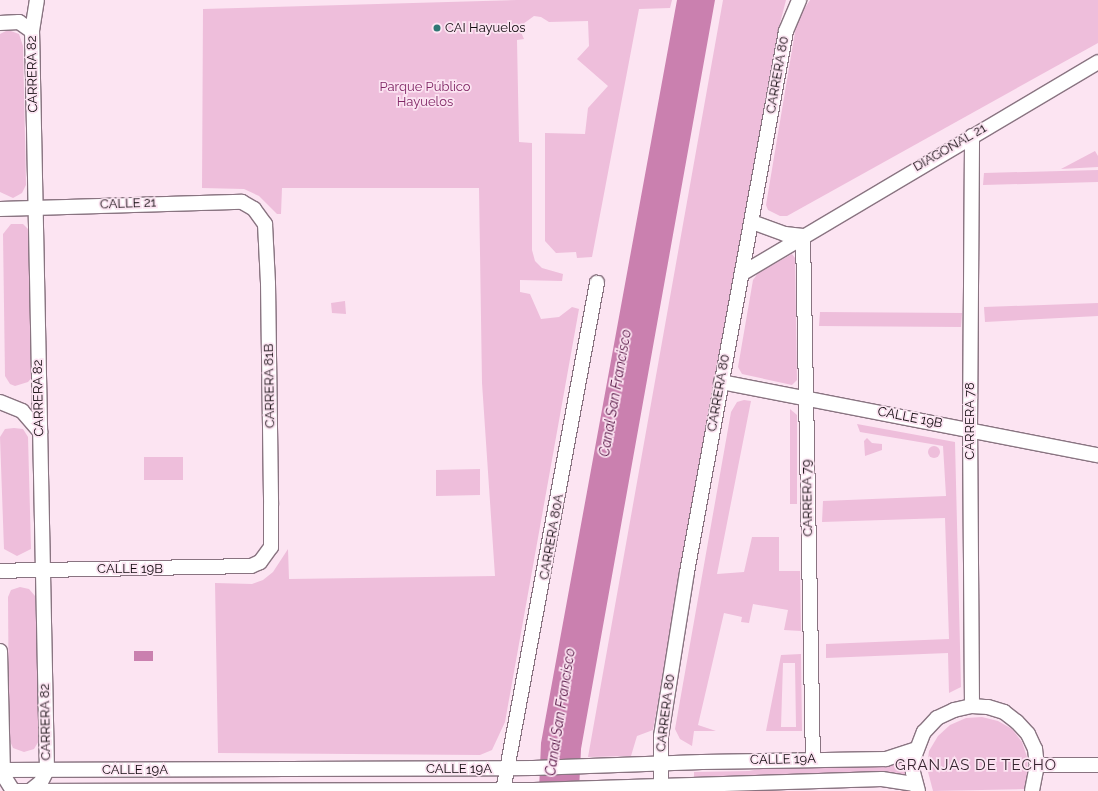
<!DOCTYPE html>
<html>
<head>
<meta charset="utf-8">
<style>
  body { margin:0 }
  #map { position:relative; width:1098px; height:791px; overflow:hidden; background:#fce4f2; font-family:Raleway,sans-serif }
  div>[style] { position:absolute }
  .green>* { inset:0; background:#eebedb }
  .round { border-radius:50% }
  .water>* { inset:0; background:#ca80af }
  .roads { filter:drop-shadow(1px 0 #897481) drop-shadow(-1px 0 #897481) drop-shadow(0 1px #897481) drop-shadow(0 -1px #897481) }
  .minor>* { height:14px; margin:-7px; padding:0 7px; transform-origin:7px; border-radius:7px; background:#fff }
  .dots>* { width:11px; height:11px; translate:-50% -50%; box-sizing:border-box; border:2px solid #fce4f2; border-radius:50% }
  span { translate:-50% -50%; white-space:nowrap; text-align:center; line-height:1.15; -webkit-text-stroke:3.5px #fce4f2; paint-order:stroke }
  .poi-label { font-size:13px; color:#110a0e }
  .left { translate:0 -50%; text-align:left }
  .street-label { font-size:13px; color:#110a0e }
  .park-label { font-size:13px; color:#802866 }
  .water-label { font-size:14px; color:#521040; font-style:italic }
  .quarter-label { font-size:15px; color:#372530; letter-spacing:1px }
</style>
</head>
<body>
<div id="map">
  <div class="green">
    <div style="clip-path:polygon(517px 0,672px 0,670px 8px,639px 9px,592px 257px,577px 258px,576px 252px,556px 253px,545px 241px,545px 133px,585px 134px,588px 108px,608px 86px,577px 59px,589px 46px,588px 21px,549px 22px,541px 17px,534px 16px,523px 24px,520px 30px,524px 39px,517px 40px,519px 142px,532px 143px,532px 250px,535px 261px,542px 268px,563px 274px,562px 281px,520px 280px,520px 292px,530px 294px,541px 319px,559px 317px,572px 307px,579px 309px,505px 722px,492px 750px,480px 755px,218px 753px,215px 583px,252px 584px,263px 580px,273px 572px,288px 549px,289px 579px,495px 576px,482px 383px,479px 188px,282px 188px,281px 214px,277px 214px,259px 196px,244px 189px,202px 188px,203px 9px)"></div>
    <div style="clip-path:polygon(723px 0,786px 0,778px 31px,653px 730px,637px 736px,631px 756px,588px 757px)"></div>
    <div style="clip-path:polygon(810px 0,1098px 0,1098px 43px,787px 216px,780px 216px,768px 210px,766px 205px,797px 20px)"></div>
    <div style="clip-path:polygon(8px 30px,19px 34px,23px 46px,26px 185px,22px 193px,13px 198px,0 192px,0 34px)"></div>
    <div style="clip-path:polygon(1095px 151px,1098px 156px,1098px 167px,1061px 169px)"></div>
    <div style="clip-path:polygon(1098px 170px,1098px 182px,983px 185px,984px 173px)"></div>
    <div style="clip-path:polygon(11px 224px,23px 224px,29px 230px,34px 375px,28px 382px,15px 386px,10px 384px,5px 376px,3px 234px)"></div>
    <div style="clip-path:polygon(792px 254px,795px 258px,797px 380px,792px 385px,742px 374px,738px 367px,753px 280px,758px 273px)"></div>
    <div style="clip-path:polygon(345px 301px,346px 314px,332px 313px,331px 303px)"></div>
    <div style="clip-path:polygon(1098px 303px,1098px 316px,985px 322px,984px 307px)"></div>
    <div style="clip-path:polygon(820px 312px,962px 313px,961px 327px,819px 326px)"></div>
    <div style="clip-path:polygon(744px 400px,751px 401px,717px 574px,744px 572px,752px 537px,779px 537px,779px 571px,800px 571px,801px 631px,784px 630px,788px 610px,753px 604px,749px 623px,741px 622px,742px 617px,724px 613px,698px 725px,716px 731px,694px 731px,692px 746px,680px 739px,675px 729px,731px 412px,737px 402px)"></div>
    <div style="clip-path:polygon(790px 409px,797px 415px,797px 504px,790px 504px)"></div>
    <div style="clip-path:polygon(857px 424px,955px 442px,961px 687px,949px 693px,948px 653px,826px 658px,826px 644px,949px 639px,945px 518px,822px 522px,823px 501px,946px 496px,943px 446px,860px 432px)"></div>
    <div style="clip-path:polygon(14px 428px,23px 429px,28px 437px,31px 549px,17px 556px,4px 549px,0 437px,5px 429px)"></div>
    <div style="clip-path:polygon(867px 438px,872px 443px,882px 444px,882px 450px,865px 456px,864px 441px)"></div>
    <div class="round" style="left:928px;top:446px;width:12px;height:12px"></div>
    <div style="clip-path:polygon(144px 457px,183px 457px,183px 480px,144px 480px)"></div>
    <div style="clip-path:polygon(480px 469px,480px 495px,436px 496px,436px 470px)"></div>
    <div style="clip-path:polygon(20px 587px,29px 589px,35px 596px,40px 739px,34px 749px,24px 752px,13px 748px,9px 739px,8px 597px,11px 590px)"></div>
    <div style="clip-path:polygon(evenodd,801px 654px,802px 731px,766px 731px,781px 655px,801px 654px,783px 663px,795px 663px,796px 727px,781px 727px,783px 663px)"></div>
    <div style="clip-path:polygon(982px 717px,998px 721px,1012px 729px,1022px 742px,1027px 757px,1028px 774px,1024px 789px,933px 791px,927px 768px,929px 751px,938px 736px,950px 725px,966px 718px)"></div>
    <div style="clip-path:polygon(906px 760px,906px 775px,694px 777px,694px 772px,749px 771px,780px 765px,898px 763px)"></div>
  </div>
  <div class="water">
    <div style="clip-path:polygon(677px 0,715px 0,581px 749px,579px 791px,539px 791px,541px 743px)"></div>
    <div style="clip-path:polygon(134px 651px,153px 651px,153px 661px,134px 661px)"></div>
  </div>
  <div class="roads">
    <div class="minor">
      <div style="left:0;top:23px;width:19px;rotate:-3deg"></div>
      <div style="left:19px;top:22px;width:16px;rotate:35deg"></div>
      <div style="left:0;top:209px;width:242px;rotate:-1.7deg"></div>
      <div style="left:242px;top:202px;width:14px;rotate:30deg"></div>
      <div style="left:254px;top:209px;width:19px;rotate:54deg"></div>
      <div style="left:265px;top:224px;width:59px;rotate:87.1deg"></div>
      <div style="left:268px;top:283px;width:222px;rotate:89.2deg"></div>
      <div style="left:271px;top:505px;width:42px;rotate:90deg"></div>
      <div style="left:271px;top:547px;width:19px;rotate:126deg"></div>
      <div style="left:260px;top:562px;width:10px;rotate:156deg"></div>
      <div style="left:251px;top:566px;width:251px;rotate:178.9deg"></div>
      <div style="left:752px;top:222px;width:35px;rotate:20deg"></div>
      <div style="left:785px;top:234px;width:18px;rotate:6deg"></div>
      <div style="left:803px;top:236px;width:524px;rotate:88.91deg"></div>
      <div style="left:743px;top:273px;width:413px;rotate:-30.7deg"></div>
      <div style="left:721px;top:382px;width:384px;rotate:11deg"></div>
      <div style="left:0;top:402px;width:24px;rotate:22deg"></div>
      <div style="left:22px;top:411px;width:28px;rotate:49deg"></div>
      <div style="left:0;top:651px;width:119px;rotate:88.6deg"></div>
      <div style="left:3px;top:770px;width:8px;rotate:76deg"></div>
      <div style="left:5px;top:778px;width:15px;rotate:58deg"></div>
      <div style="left:972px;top:706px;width:276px;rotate:-90.4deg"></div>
      <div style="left:970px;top:430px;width:294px;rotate:-89.6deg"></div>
      <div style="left:1037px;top:765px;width:61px"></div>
      <div style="left:0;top:770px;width:533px;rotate:-0.21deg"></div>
      <div style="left:533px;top:768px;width:169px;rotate:-2deg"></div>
      <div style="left:702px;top:762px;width:184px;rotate:-0.9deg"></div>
      <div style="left:886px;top:759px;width:32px;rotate:-18deg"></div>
      <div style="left:17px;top:791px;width:517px;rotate:-0.11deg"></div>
      <div style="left:534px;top:790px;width:348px;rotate:-1.8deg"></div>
      <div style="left:882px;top:779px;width:33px;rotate:9deg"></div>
      <div style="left:30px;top:791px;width:14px;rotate:-39deg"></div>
      <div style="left:41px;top:782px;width:13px;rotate:-63deg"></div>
      <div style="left:47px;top:770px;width:739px;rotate:-91.16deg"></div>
      <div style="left:32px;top:31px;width:31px;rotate:-81deg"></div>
      <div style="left:503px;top:791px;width:517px;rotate:-79.52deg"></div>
      <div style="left:661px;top:791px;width:55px;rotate:-90deg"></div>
      <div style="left:661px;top:736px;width:166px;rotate:-81deg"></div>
      <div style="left:687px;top:572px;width:550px;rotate:-79.63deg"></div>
      <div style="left:786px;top:31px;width:34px;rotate:-67deg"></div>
      <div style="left:918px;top:791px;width:20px;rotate:-105deg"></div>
      <div style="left:913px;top:772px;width:12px;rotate:-90deg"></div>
      <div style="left:913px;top:760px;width:30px;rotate:-69deg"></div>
      <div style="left:924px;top:732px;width:19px;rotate:-47deg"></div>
      <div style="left:937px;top:718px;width:19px;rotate:-25deg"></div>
      <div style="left:954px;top:710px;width:18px;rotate:-13deg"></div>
      <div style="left:972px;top:706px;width:16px;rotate:4deg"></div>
      <div style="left:988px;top:707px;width:17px;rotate:17deg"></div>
      <div style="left:1004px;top:712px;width:16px;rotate:38deg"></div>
      <div style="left:1017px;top:722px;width:16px;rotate:47deg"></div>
      <div style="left:1028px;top:734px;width:17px;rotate:65deg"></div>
      <div style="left:1035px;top:749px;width:16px;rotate:83deg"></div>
      <div style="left:1037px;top:765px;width:26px;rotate:101deg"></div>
    </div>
  </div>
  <div class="dots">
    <div style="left:437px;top:28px;background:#2e7774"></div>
  </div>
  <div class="poi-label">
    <span class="left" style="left:445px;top:28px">CAI Hayuelos</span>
  </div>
  <div class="street-label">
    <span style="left:33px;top:74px;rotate:-91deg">CARRERA 82</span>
    <span style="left:778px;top:75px;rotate:-80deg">CARRERA 80</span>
    <span style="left:950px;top:148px;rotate:-30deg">DIAGONAL 21</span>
    <span style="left:128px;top:204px;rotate:-2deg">CALLE 21</span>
    <span style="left:270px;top:386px;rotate:-91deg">CARRERA 81B</span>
    <span style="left:719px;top:393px;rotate:-80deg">CARRERA 80</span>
    <span style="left:39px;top:398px;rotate:-91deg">CARRERA 82</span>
    <span style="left:910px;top:418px;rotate:11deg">CALLE 19B</span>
    <span style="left:970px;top:421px;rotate:-90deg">CARRERA 78</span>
    <span style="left:808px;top:498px;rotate:-91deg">CARRERA 79</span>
    <span style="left:552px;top:537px;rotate:-80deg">CARRERA 80A</span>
    <span style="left:130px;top:569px">CALLE 19B</span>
    <span style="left:666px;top:713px;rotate:-83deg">CARRERA 80</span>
    <span style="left:46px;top:722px;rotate:-91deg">CARRERA 82</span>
    <span style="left:783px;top:760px;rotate:-1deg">CALLE 19A</span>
    <span style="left:459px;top:769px">CALLE 19A</span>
    <span style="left:135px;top:770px">CALLE 19A</span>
  </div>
  <div class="park-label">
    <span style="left:425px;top:95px">Parque Público<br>Hayuelos</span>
  </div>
  <div class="water-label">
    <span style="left:615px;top:393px;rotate:-80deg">Canal San Francisco</span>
    <span style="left:560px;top:712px;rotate:-81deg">Canal San Francisco</span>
  </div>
  <div class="quarter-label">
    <span style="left:976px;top:766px">GRANJAS DE TECHO</span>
  </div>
</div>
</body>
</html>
